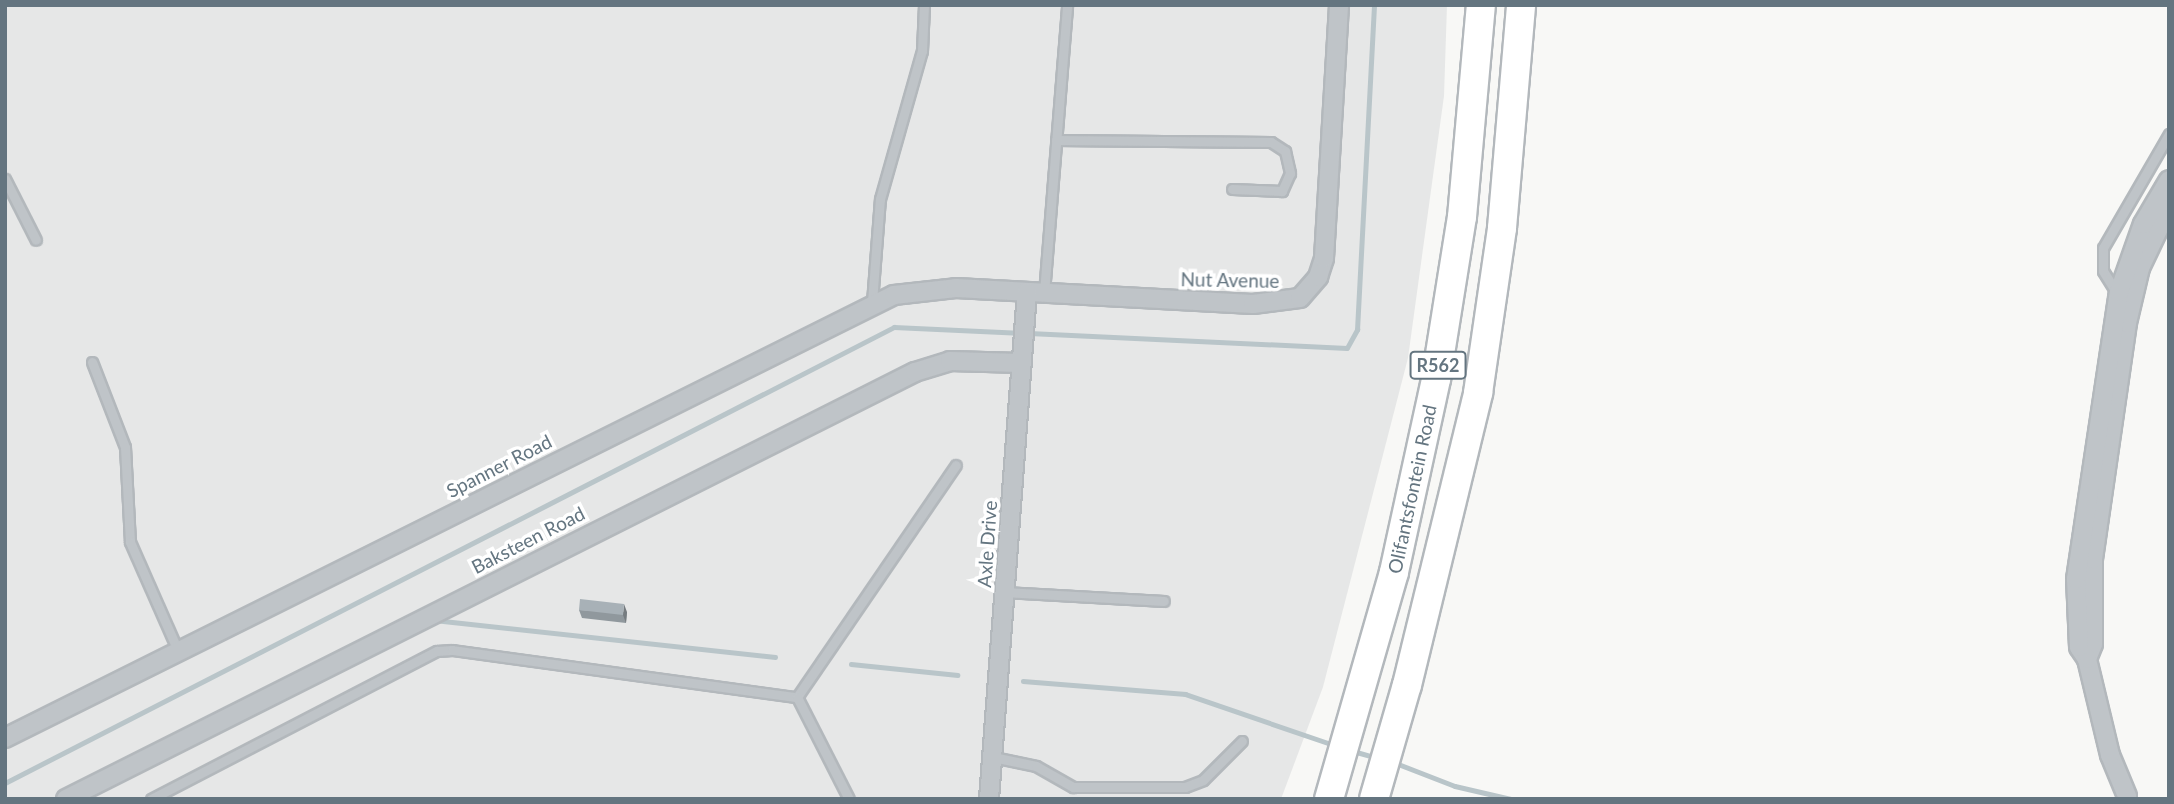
<!DOCTYPE html>
<html>
<head>
<meta charset="utf-8">
<style>
  body { margin:0 }
  #map { position:relative; width:2174px; height:804px; overflow:hidden; background:#f8f8f6; font-family:Lato,sans-serif }
  div>[style] { position:absolute }
  .built>* { inset:0; background:#e6e7e7 }
  .stream>* { height:4.5px; margin:-2.25px; padding:0 2.25px; transform-origin:2.25px; border-radius:2.25px; background:#b9c5c9 }
  .roads { filter:drop-shadow(2px 0 #b3b8bc) drop-shadow(-2px 0 #b3b8bc) drop-shadow(0 2px #b3b8bc) drop-shadow(0 -2px #b3b8bc) }
  .lane>* { height:9px; margin:-4.5px; padding:0 4.5px; transform-origin:4.5px; border-radius:4.5px; background:#bfc4c8 }
  .street>* { height:18px; margin:-9px; padding:0 9px; transform-origin:9px; border-radius:9px; background:#bfc4c8 }
  .primary>* { height:28px; margin:-14px; padding:0 14px; transform-origin:14px; border-radius:14px; background:#fff }
  .wall>* { inset:0; background:#90989d }
  .shaded-wall>* { inset:0; background:#767c80 }
  .building>* { inset:0; background:#a8b1b7 }
  span { translate:-50% -50%; white-space:nowrap; text-align:center; line-height:1.15; -webkit-text-stroke:7px #fff; paint-order:stroke }
  .shield-label span { padding:2px 5px; background:#fff; border:2px solid; border-radius:5px; -webkit-text-stroke-width:0 }
  .shield-label { font-size:18px; color:#647580; font-weight:700 }
  .street-label { font-size:19px; color:#647580 }
  .frame { position:absolute; inset:0; border:7px solid #647580; pointer-events:none }
</style>
</head>
<body>
<div id="map">
  <div class="built">
    <div style="clip-path:polygon(5px 5px,1447px 5px,1444px 96px,1408px 358px,1323px 687px,1281px 799px,5px 799px)"></div>
  </div>
  <div class="stream">
    <div style="left:1029px;top:333px;width:318px;rotate:2.7deg"></div>
    <div style="left:1347px;top:348px;width:21px;rotate:-61deg"></div>
    <div style="left:1357px;top:330px;width:325px;rotate:-87deg"></div>
    <div style="left:434px;top:620px;width:343px;rotate:6.2deg"></div>
    <div style="left:851px;top:664px;width:107px;rotate:5.9deg"></div>
    <div style="left:1023px;top:681px;width:163px;rotate:4.6deg"></div>
    <div style="left:1185px;top:694px;width:157px;rotate:18.9deg"></div>
    <div style="left:1353px;top:751px;width:22px;rotate:16deg"></div>
    <div style="left:1393px;top:762px;width:66px;rotate:21.2deg"></div>
    <div style="left:1455px;top:786px;width:57px;rotate:13.1deg"></div>
    <div style="left:5px;top:783px;width:999px;rotate:-27.15deg"></div>
    <div style="left:894px;top:327px;width:126px;rotate:2.7deg"></div>
  </div>
  <div class="roads">
    <div class="lane">
      <div style="left:1056px;top:140px;width:215px;rotate:0.5deg"></div>
      <div style="left:1271px;top:142px;width:17px;rotate:33deg"></div>
      <div style="left:1285px;top:151px;width:23px;rotate:77deg"></div>
      <div style="left:1290px;top:173px;width:20px;rotate:114deg"></div>
      <div style="left:1282px;top:191px;width:50px;rotate:-177.7deg"></div>
      <div style="left:5px;top:179px;width:68px;rotate:63.1deg"></div>
      <div style="left:1044px;top:293px;width:289px;rotate:-85.4deg"></div>
      <div style="left:2118px;top:295px;width:28px;rotate:-122deg"></div>
      <div style="left:2103px;top:271px;width:23px;rotate:-90deg"></div>
      <div style="left:2103px;top:248px;width:132px;rotate:-59.9deg"></div>
      <div style="left:872px;top:302px;width:103px;rotate:-85.6deg"></div>
      <div style="left:880px;top:199px;width:154px;rotate:-74.2deg"></div>
      <div style="left:922px;top:51px;width:46px;rotate:-87.5deg"></div>
      <div style="left:92px;top:362px;width:91px;rotate:68.8deg"></div>
      <div style="left:125px;top:447px;width:95px;rotate:87deg"></div>
      <div style="left:130px;top:542px;width:119px;rotate:66.2deg"></div>
      <div style="left:1004px;top:592px;width:160px;rotate:3.2deg"></div>
      <div style="left:797px;top:697px;width:281px;rotate:-55.6deg"></div>
      <div style="left:993px;top:757px;width:44px;rotate:11.8deg"></div>
      <div style="left:1036px;top:766px;width:43px;rotate:29.6deg"></div>
      <div style="left:1073px;top:787px;width:112px"></div>
      <div style="left:1185px;top:787px;width:19px;rotate:-21deg"></div>
      <div style="left:1203px;top:780px;width:55px;rotate:-45deg"></div>
      <div style="left:151px;top:799px;width:322px;rotate:-27.4deg"></div>
      <div style="left:437px;top:651px;width:15px;rotate:-4deg"></div>
      <div style="left:452px;top:650px;width:348px;rotate:7.8deg"></div>
      <div style="left:797px;top:697px;width:114px;rotate:63deg"></div>
    </div>
    <div class="street">
      <div style="left:2087px;top:659px;width:16px;rotate:-68deg"></div>
      <div style="left:2093px;top:644px;width:85px;rotate:-90deg"></div>
      <div style="left:2093px;top:559px;width:238px;rotate:-81.8deg"></div>
      <div style="left:2127px;top:323px;width:57px;rotate:-76.7deg"></div>
      <div style="left:2140px;top:268px;width:68px;rotate:-64.6deg"></div>
      <div style="left:5px;top:738px;width:993px;rotate:-26.49deg"></div>
      <div style="left:894px;top:295px;width:62px;rotate:-6.4deg"></div>
      <div style="left:956px;top:288px;width:297px;rotate:3.1deg"></div>
      <div style="left:1253px;top:304px;width:47px;rotate:-7.3deg"></div>
      <div style="left:1300px;top:298px;width:28px;rotate:-49deg"></div>
      <div style="left:1318px;top:277px;width:20px;rotate:-72deg"></div>
      <div style="left:1324px;top:258px;width:253px;rotate:-86.6deg"></div>
      <div style="left:2127px;top:796px;width:44px;rotate:-112.5deg"></div>
      <div style="left:2110px;top:755px;width:99px;rotate:-103.5deg"></div>
      <div style="left:2087px;top:659px;width:14px;rotate:-124deg"></div>
      <div style="left:2079px;top:647px;width:68px;rotate:-92.5deg"></div>
      <div style="left:2076px;top:579px;width:290px;rotate:-81.5deg"></div>
      <div style="left:2119px;top:292px;width:72px;rotate:-70.6deg"></div>
      <div style="left:2143px;top:224px;width:51px;rotate:-59.4deg"></div>
      <div style="left:66px;top:799px;width:950px;rotate:-26.7deg"></div>
      <div style="left:915px;top:372px;width:37px;rotate:-17deg"></div>
      <div style="left:950px;top:361px;width:71px;rotate:1.6deg"></div>
      <div style="left:989px;top:799px;width:508px;rotate:-85.71deg"></div>
    </div>
    <div class="primary">
      <div style="left:1329px;top:799px;width:236px;rotate:-74deg"></div>
      <div style="left:1394px;top:572px;width:198px;rotate:-77.7deg"></div>
      <div style="left:1436px;top:379px;width:164px;rotate:-80.9deg"></div>
      <div style="left:1462px;top:217px;width:213px;rotate:-84.9deg"></div>
      <div style="left:1374px;top:799px;width:119px;rotate:-73.9deg"></div>
      <div style="left:1407px;top:685px;width:301px;rotate:-76.3deg"></div>
      <div style="left:1478px;top:393px;width:167px;rotate:-81.7deg"></div>
      <div style="left:1502px;top:228px;width:224px;rotate:-85.1deg"></div>
    </div>
  </div>
  <div class="wall">
    <div style="clip-path:polygon(579px 610px,627px 612px,626px 623px,582px 618px)"></div>
  </div>
  <div class="shaded-wall">
    <div style="clip-path:polygon(624px 604px,627px 612px,626px 623px,623px 615px)"></div>
  </div>
  <div class="building">
    <div style="clip-path:polygon(580px 599px,624px 604px,623px 615px,579px 610px)"></div>
  </div>
  <div class="shield-label">
    <span style="left:1438px;top:365px">R562</span>
  </div>
  <div class="street-label">
    <span style="left:1230px;top:280px;rotate:1deg">Nut Avenue</span>
    <span style="left:499px;top:466px;rotate:-27deg">Spanner Road</span>
    <span style="left:1412px;top:489px;rotate:-78deg">Olifantsfontein Road</span>
    <span style="left:528px;top:540px;rotate:-27deg">Baksteen Road</span>
    <span style="left:987px;top:544px;rotate:-86deg">Axle Drive</span>
  </div>
  <div class="frame"></div>
</div>
</body>
</html>
